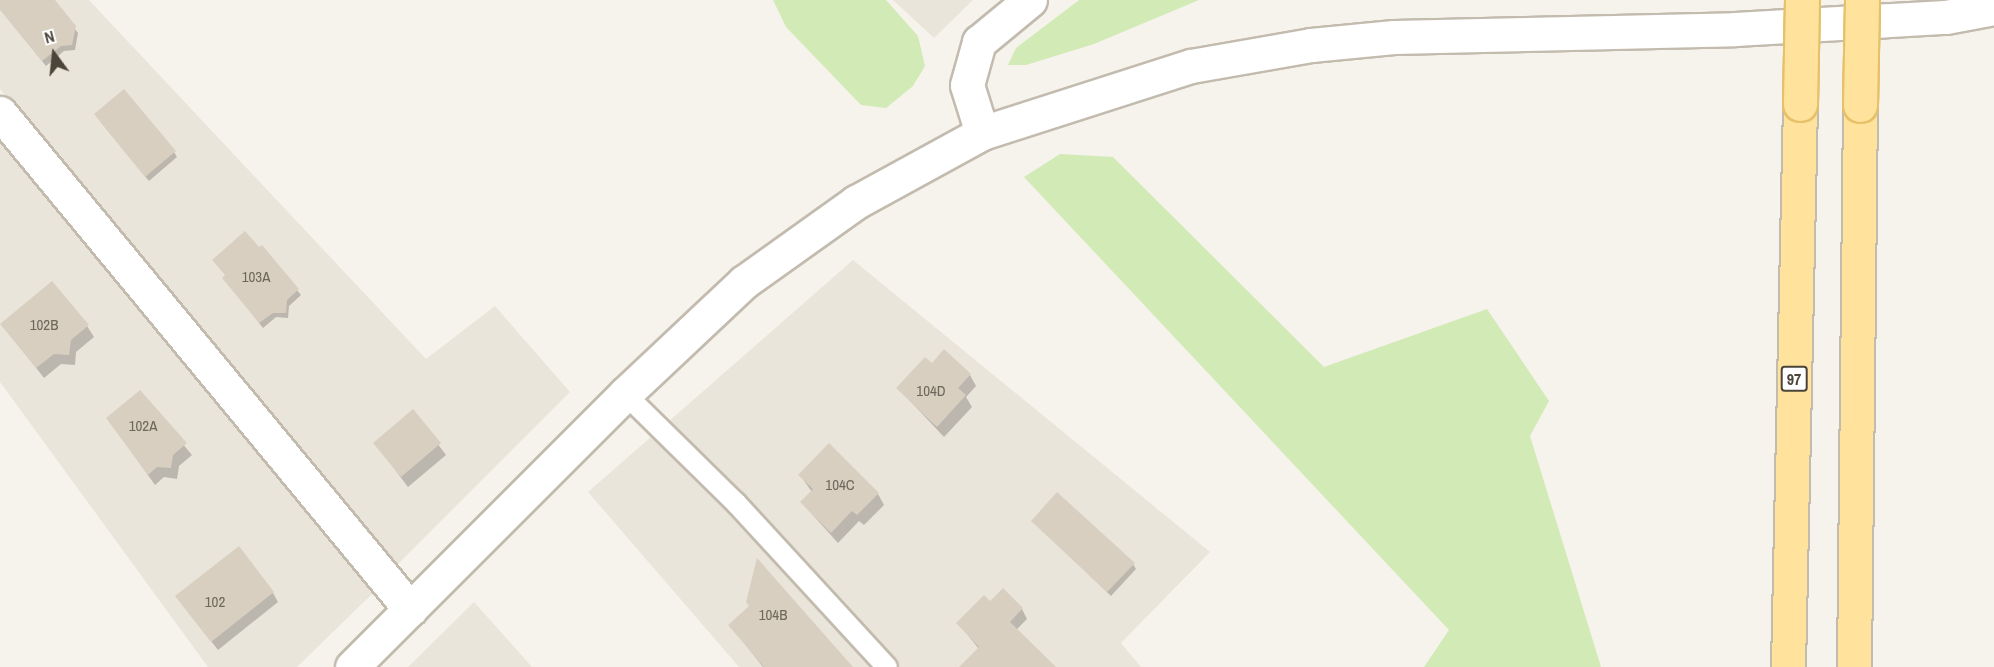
<!DOCTYPE html>
<html>
<head>
<meta charset="utf-8">
<style>
  body { margin:0 }
  #map { position:relative; width:1994px; height:667px; overflow:hidden; background:#f6f3ec; font-family:"Archivo Narrow",sans-serif }
  div>[style] { position:absolute }
  .residential>* { inset:0; background:#eae5da }
  .green>* { inset:0; background:#d2eab5 }
  .shadow>* { inset:0; background:#0003 }
  .building>* { inset:0; background:#d8cfc1 }
  .roads { filter:drop-shadow(2px 0 #c2bbae) drop-shadow(-2px 0 #c2bbae) drop-shadow(0 2px #c2bbae) drop-shadow(0 -2px #c2bbae) }
  .service>* { height:20px; margin:-10px; padding:0 10px; transform-origin:10px; border-radius:10px; background:#fff }
  .minor>* { height:33px; margin:-16.5px; padding:0 16.5px; transform-origin:16.5px; border-radius:16.5px; background:#fff }
  .tertiary>* { height:33px; margin:-16.5px; padding:0 16.5px; transform-origin:16.5px; border-radius:16.5px; background:#fff }
  .primary>* { height:33px; margin:-16.5px; padding:0 16.5px; transform-origin:16.5px; border-radius:16.5px; background:#ffe39c }
  .bridges { filter:drop-shadow(2px 0 #e6c16a) drop-shadow(-2px 0 #e6c16a) drop-shadow(0 2px #e6c16a) drop-shadow(0 -2px #e6c16a) }
  .primary-bridge>* { height:33px; margin:-16.5px; padding:0 16.5px; transform-origin:16.5px; border-radius:16.5px; background:#ffe39c }
  span { translate:-50% -50%; white-space:nowrap; text-align:center; line-height:1.15; -webkit-text-stroke:5px #fff; paint-order:stroke }
  .number-label { font-size:15px; color:#6e675b }
  .number-label span { -webkit-text-stroke-width:0 }
  .shield-label span { padding:2px 4px; background:#fff; border:2px solid; border-radius:4px; -webkit-text-stroke-width:0 }
  .shield-label { font-size:16px; color:#4b4439; font-weight:700 }
  .north { position:absolute; left:24px; top:24px; width:60px; height:60px; -webkit-text-stroke:4px #fff; paint-order:stroke; rotate:345deg; font-size:16px; font-weight:700; line-height:24px; text-align:center; color:#4b4439 }
  .north::after { content:''; display:block; margin:auto; width:21px; height:27px; background:#4b4439; clip-path:polygon(50% 0,100% 100%,50% 72%,0 100%) }
</style>
</head>
<body>
<div id="map">
  <div class="residential">
    <div style="clip-path:polygon(0 0,89px 0,426px 359px,495px 306px,570px 392px,397px 565px,0 89px)"></div>
    <div style="clip-path:polygon(893px 0,973px 0,934px 38px)"></div>
    <div style="clip-path:polygon(0 139px,373px 593px,297px 667px,208px 667px,0 382px)"></div>
    <div style="clip-path:polygon(853px 260px,1210px 552px,1121px 643px,1141px 667px,739px 667px,588px 492px)"></div>
    <div style="clip-path:polygon(474px 602px,532px 667px,408px 667px)"></div>
  </div>
  <div class="green">
    <div style="clip-path:polygon(773px 0,886px 0,918px 36px,925px 66px,913px 86px,886px 108px,861px 105px,786px 27px)"></div>
    <div style="clip-path:polygon(1079px 0,1199px 0,1094px 44px,1026px 65px,1008px 65px,1016px 48px)"></div>
    <div style="clip-path:polygon(1060px 154px,1113px 157px,1324px 367px,1487px 309px,1549px 401px,1530px 436px,1601px 667px,1424px 667px,1449px 630px,1024px 177px)"></div>
  </div>
  <div class="shadow">
    <div style="clip-path:polygon(11px 0,53px 0,78px 33px,75px 50px,64px 51px,46px 66px,4px 14px)"></div>
    <div style="clip-path:polygon(99px 120px,174px 152px,177px 157px,149px 181px)"></div>
    <div style="clip-path:polygon(262px 247px,301px 295px,289px 306px,288px 318px,276px 317px,263px 328px,224px 278px)"></div>
    <div style="clip-path:polygon(2px 324px,87px 326px,94px 337px,76px 352px,75px 365px,61px 364px,44px 378px)"></div>
    <div style="clip-path:polygon(932px 365px,970px 375px,976px 386px,966px 397px,972px 407px,944px 437px,898px 388px)"></div>
    <div style="clip-path:polygon(140px 393px,192px 455px,179px 466px,177px 479px,164px 477px,155px 485px,108px 419px)"></div>
    <div style="clip-path:polygon(413px 411px,446px 455px,408px 487px,375px 443px)"></div>
    <div style="clip-path:polygon(800px 475px,878px 494px,884px 505px,864px 525px,859px 521px,838px 543px,802px 503px,812px 492px)"></div>
    <div style="clip-path:polygon(1033px 521px,1133px 564px,1136px 569px,1111px 596px)"></div>
    <div style="clip-path:polygon(273px 593px,278px 602px,218px 650px,183px 605px)"></div>
    <div style="clip-path:polygon(990px 603px,1022px 609px,1027px 619px,1016px 630px,1054px 667px,975px 667px,979px 649px,958px 623px)"></div>
    <div style="clip-path:polygon(750px 607px,809px 667px,763px 667px,730px 625px)"></div>
  </div>
  <div class="building">
    <div style="clip-path:polygon(0 0,55px 0,76px 26px,72px 45px,61px 46px,42px 61px,0 10px)"></div>
    <div style="clip-path:polygon(124px 89px,176px 151px,145px 177px,94px 114px)"></div>
    <div style="clip-path:polygon(245px 231px,259px 247px,262px 245px,299px 289px,287px 300px,286px 313px,273px 313px,259px 323px,222px 278px,225px 275px,212px 260px)"></div>
    <div style="clip-path:polygon(52px 281px,89px 325px,71px 340px,69px 355px,54px 354px,36px 368px,0 324px)"></div>
    <div style="clip-path:polygon(944px 349px,971px 374px,958px 388px,966px 395px,937px 427px,896px 388px,925px 357px,932px 363px)"></div>
    <div style="clip-path:polygon(140px 390px,187px 443px,173px 455px,171px 468px,157px 467px,148px 475px,106px 418px)"></div>
    <div style="clip-path:polygon(413px 409px,441px 443px,401px 477px,373px 443px)"></div>
    <div style="clip-path:polygon(829px 443px,879px 493px,857px 515px,852px 511px,831px 533px,800px 502px,813px 489px,798px 475px)"></div>
    <div style="clip-path:polygon(1057px 492px,1135px 563px,1107px 592px,1031px 521px)"></div>
    <div style="clip-path:polygon(239px 546px,274px 592px,211px 642px,175px 596px)"></div>
    <div style="clip-path:polygon(757px 558px,853px 667px,764px 667px,728px 625px,749px 606px,746px 602px)"></div>
    <div style="clip-path:polygon(1003px 588px,1023px 608px,1010px 622px,1056px 667px,959px 667px,979px 647px,956px 623px,984px 595px,990px 601px)"></div>
  </div>
  <div class="roads">
    <div class="service">
      <div style="left:625px;top:394px;width:156px;rotate:44.5deg"></div>
      <div style="left:736px;top:503px;width:223px;rotate:47.4deg"></div>
    </div>
    <div class="minor">
      <div style="left:0;top:113px;width:644px;rotate:50.42deg"></div>
      <div style="left:982px;top:133px;width:50px;rotate:-107.4deg"></div>
      <div style="left:967px;top:85px;width:45px;rotate:-74.4deg"></div>
      <div style="left:979px;top:42px;width:66px;rotate:-39.5deg"></div>
    </div>
    <div class="tertiary">
      <div style="left:352px;top:667px;width:386px;rotate:-45deg"></div>
      <div style="left:625px;top:394px;width:163px;rotate:-43.3deg"></div>
      <div style="left:744px;top:282px;width:138px;rotate:-35.5deg"></div>
      <div style="left:856px;top:202px;width:144px;rotate:-28.7deg"></div>
      <div style="left:982px;top:133px;width:219px;rotate:-17.8deg"></div>
      <div style="left:1191px;top:66px;width:122px;rotate:-9.9deg"></div>
      <div style="left:1311px;top:45px;width:83px;rotate:-5.5deg"></div>
      <div style="left:1394px;top:37px;width:341px;rotate:-1.3deg"></div>
      <div style="left:1735px;top:29px;width:211px;rotate:-3.3deg"></div>
      <div style="left:1946px;top:17px;width:49px;rotate:-10.6deg"></div>
    </div>
    <div class="primary">
      <div style="left:1788px;top:667px;width:563px;rotate:-88.78deg"></div>
      <div style="left:1854px;top:667px;width:562px;rotate:-89.39deg"></div>
    </div>
  </div>
  <div class="bridges">
    <div class="primary-bridge">
      <div style="left:1800px;top:104px;width:104px;rotate:-88.9deg"></div>
      <div style="left:1860px;top:105px;width:105px;rotate:-88.9deg"></div>
    </div>
  </div>
  <div class="number-label">
    <span style="left:256px;top:277px">103A</span>
    <span style="left:44px;top:325px">102B</span>
    <span style="left:931px;top:391px">104D</span>
    <span style="left:143px;top:426px">102A</span>
    <span style="left:840px;top:485px">104C</span>
    <span style="left:215px;top:602px">102</span>
    <span style="left:773px;top:615px">104B</span>
  </div>
  <div class="shield-label">
    <span style="left:1794px;top:379px">97</span>
  </div>
  <div class="north">N</div>
</div>
</body>
</html>
